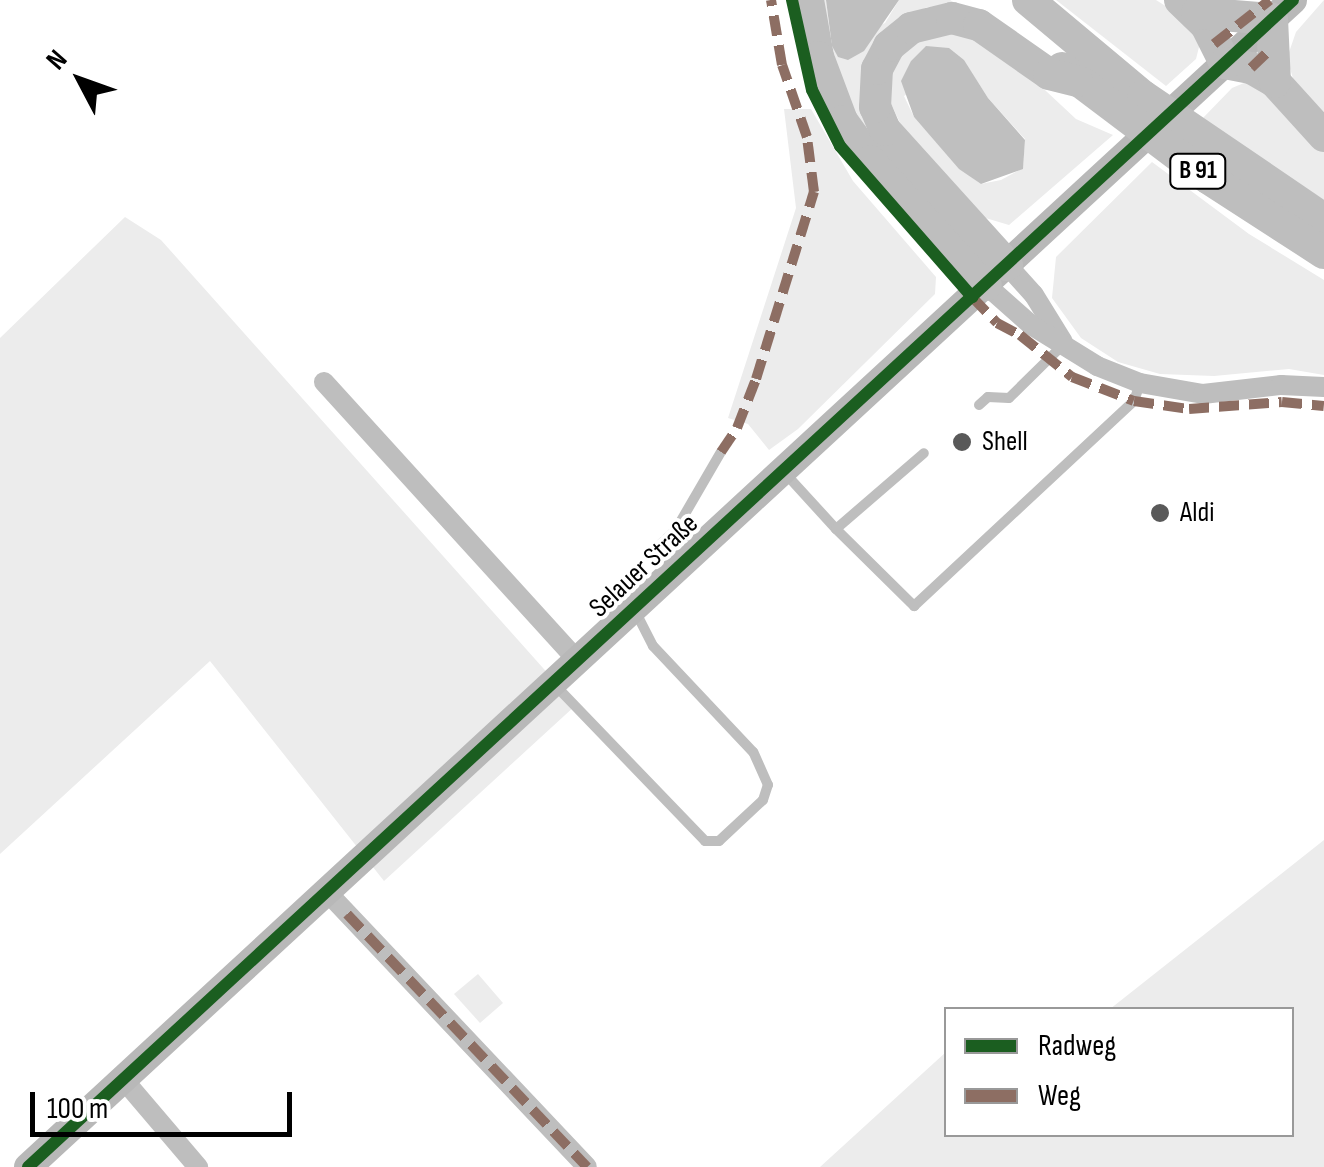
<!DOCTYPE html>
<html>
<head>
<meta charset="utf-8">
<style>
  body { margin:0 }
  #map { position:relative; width:1324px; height:1167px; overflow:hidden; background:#fff; font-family:"Sofia Sans Condensed",sans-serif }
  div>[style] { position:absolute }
  .green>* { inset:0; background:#ececec }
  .water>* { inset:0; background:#bfbfbf }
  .service>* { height:10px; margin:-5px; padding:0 5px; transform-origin:5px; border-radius:5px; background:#bebebe }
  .minor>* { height:20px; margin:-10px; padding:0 10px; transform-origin:10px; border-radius:10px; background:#bebebe }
  .secondary>* { height:28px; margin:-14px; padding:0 14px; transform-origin:14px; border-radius:14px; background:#b8b8b8 }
  .trunk>* { height:32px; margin:-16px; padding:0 16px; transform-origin:16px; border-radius:16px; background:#bebebe }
  .quiet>* { height:10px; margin-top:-5px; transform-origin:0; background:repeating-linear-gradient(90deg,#8d6e63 0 20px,transparent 0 30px) }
  .cycleway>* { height:12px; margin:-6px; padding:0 6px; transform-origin:6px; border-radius:6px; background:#1b5e20 }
  .dots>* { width:28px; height:28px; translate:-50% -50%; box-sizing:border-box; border:5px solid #fff; border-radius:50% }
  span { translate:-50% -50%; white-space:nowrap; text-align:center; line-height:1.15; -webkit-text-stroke:8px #fff; paint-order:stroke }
  .shield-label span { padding:2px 8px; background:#fff; border:2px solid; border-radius:8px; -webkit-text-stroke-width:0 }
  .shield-label { font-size:25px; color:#000; font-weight:700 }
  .poi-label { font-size:28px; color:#000 }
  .left { translate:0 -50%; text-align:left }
  .street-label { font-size:28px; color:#000 }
  .legend { position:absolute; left:944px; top:1007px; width:350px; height:130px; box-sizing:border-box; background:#fff; border:2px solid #999; margin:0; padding:12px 18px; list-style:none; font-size:30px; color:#000 }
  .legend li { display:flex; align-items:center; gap:20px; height:50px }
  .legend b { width:50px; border:2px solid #999 }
  .north { position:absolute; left:30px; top:30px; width:100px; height:100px; -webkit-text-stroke:8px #fff; paint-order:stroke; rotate:311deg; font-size:28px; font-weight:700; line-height:40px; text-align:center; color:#000 }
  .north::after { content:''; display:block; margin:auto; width:35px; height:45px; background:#000; clip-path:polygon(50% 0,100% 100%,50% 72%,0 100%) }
  .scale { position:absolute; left:30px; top:1092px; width:262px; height:45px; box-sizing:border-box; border:5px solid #000; border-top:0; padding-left:12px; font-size:30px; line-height:35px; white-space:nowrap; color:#000; -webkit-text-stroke:8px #fff; paint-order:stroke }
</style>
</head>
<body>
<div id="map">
  <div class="green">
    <div style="clip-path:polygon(822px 0,826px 0,832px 46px,885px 23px,899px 0,950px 0,960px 6px,927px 7px,890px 27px,885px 157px,843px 95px)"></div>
    <div style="clip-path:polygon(1056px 0,1156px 0,1183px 17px,1200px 43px,1196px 59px,1166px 86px)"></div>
    <div style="clip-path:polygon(1324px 0,1324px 117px,1294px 82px,1287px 58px,1296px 32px)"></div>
    <div style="clip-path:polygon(evenodd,962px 30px,1016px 63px,1076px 119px,1113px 135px,1009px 225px,979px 216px,906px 136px,889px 99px,890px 76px,897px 60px,920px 38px,962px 30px,964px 61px,988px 98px,1025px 139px,1023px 168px,1001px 180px,981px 184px,959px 168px,914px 117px,904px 96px,964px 61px)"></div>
    <div style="clip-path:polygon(1244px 83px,1253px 83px,1324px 152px,1324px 200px,1202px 119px,1232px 88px)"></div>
    <div style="clip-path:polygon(784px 109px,811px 109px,853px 181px,936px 277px,935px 294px,798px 429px,769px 450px,748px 424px,728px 418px,796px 208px)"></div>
    <div style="clip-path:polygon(1152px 162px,1249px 234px,1324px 280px,1324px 375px,1289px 369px,1214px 376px,1160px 374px,1118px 362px,1081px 338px,1052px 298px,1056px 257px)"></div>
    <div style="clip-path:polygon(125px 217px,161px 240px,576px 705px,384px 881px,210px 661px,0 854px,0 338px)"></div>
    <div style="clip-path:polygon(1324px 840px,1324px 1167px,820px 1167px,946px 1052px,946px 1134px,1292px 1134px,1292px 1010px,1110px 1009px)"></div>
    <div style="clip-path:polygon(478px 974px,503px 1003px,480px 1023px,454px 994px)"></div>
  </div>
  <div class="water">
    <div style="clip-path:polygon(826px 0,899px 0,864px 51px,848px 60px,838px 57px,832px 46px)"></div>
    <div style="clip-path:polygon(926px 46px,949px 48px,964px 60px,988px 98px,1025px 140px,1023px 169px,981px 184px,959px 169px,914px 117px,901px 81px,911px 61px)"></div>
  </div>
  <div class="service">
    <div style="left:979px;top:405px;width:12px;rotate:-42deg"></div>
    <div style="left:988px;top:397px;width:21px;rotate:3deg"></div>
    <div style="left:1009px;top:398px;width:77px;rotate:-44.5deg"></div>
    <div style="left:784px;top:472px;width:77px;rotate:47.6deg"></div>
    <div style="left:836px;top:529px;width:116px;rotate:-40.8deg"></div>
    <div style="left:836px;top:529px;width:110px;rotate:44.6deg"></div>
    <div style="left:914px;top:606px;width:301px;rotate:-43deg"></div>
    <div style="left:1134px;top:401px;width:18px;rotate:-71deg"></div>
    <div style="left:667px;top:577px;width:29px;rotate:-126deg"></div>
    <div style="left:650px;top:554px;width:34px;rotate:-43deg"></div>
    <div style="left:675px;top:531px;width:91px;rotate:-59.8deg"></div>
    <div style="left:554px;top:684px;width:218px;rotate:46.1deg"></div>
    <div style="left:705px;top:841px;width:14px"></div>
    <div style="left:719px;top:841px;width:60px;rotate:-43deg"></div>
    <div style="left:763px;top:800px;width:16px;rotate:-72deg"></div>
    <div style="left:768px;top:785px;width:36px;rotate:-114deg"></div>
    <div style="left:753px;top:752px;width:146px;rotate:-133.3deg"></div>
    <div style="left:653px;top:646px;width:37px;rotate:-117deg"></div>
  </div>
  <div class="minor">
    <div style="left:1007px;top:265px;width:40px;rotate:48deg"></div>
    <div style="left:1034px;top:295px;width:55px;rotate:58.3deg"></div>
    <div style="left:986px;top:285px;width:60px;rotate:41.6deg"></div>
    <div style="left:1031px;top:325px;width:78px;rotate:31.8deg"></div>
    <div style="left:1097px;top:366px;width:46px;rotate:21.6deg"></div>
    <div style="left:1140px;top:383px;width:64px;rotate:9.9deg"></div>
    <div style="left:1203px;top:394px;width:79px;rotate:-6.6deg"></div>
    <div style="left:1281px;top:385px;width:43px;rotate:2.7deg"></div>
    <div style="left:324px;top:382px;width:377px;rotate:47.7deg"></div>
    <div style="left:327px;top:892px;width:378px;rotate:46.6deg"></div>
    <div style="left:123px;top:1079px;width:116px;rotate:49.6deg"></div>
  </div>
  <div class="secondary">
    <div style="left:28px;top:1167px;width:1721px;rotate:-42.69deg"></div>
  </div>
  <div class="trunk">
    <div style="left:808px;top:0;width:58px;rotate:80deg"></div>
    <div style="left:818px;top:57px;width:68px;rotate:69.4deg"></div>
    <div style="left:842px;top:121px;width:49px;rotate:54.1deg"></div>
    <div style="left:871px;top:161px;width:169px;rotate:47.2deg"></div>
    <div style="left:1028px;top:0;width:150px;rotate:39.9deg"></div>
    <div style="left:1143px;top:96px;width:219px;rotate:34.2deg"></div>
    <div style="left:1180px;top:0;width:36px;rotate:44deg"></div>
    <div style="left:1206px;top:25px;width:42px;rotate:63.4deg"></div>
    <div style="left:1225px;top:63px;width:26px;rotate:11deg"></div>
    <div style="left:1251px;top:68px;width:28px;rotate:30deg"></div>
    <div style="left:1275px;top:82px;width:73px;rotate:47.8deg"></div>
    <div style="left:1197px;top:13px;width:75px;rotate:4.6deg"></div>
    <div style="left:1272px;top:19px;width:63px;rotate:87.3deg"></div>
    <div style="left:1062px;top:68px;width:183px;rotate:37deg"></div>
    <div style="left:1208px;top:178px;width:138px;rotate:32.9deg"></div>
    <div style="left:1007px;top:265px;width:182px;rotate:-132.1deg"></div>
    <div style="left:885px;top:130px;width:25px;rotate:-113deg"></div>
    <div style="left:875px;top:107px;width:38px;rotate:-87deg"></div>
    <div style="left:877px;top:69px;width:26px;rotate:-62deg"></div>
    <div style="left:889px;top:46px;width:28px;rotate:-39deg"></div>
    <div style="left:911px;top:28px;width:42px;rotate:-13.7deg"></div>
    <div style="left:952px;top:18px;width:28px;rotate:15deg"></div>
    <div style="left:979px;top:25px;width:85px;rotate:35deg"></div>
    <div style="left:1049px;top:74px;width:29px;rotate:14deg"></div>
  </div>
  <div class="quiet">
    <div style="left:1214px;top:44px;width:71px;rotate:-38.2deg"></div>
    <div style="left:1251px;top:68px;width:29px;rotate:-44deg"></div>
    <div style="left:972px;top:297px;width:36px;rotate:46deg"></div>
    <div style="left:997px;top:323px;width:26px;rotate:28deg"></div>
    <div style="left:1020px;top:335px;width:67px;rotate:38.9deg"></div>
    <div style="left:1072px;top:377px;width:66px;rotate:21.2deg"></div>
    <div style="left:1134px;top:401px;width:56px;rotate:8.3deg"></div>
    <div style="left:1189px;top:409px;width:93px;rotate:-4.3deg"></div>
    <div style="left:1282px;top:402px;width:42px;rotate:5.4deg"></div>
    <div style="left:721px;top:452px;width:29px;rotate:-56deg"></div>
    <div style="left:737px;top:428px;width:53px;rotate:-68.8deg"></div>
    <div style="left:756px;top:379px;width:196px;rotate:-72.8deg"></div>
    <div style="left:814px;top:192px;width:55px;rotate:-97.3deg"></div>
    <div style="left:807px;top:137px;width:76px;rotate:-109.1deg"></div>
    <div style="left:782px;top:65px;width:66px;rotate:-99.6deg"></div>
    <div style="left:347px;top:914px;width:349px;rotate:46.5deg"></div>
  </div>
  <div class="cycleway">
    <div style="left:792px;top:0;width:92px;rotate:77.5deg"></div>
    <div style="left:812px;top:90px;width:63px;rotate:63.4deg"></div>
    <div style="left:840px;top:146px;width:201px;rotate:48.8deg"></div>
    <div style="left:28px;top:1167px;width:1721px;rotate:-42.69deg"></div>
  </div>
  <div class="dots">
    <div style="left:962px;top:442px;background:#595959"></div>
    <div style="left:1160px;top:513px;background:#595959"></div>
  </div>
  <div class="shield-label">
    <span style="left:1198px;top:171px">B 91</span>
  </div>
  <div class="poi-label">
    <span class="left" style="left:982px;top:442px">Shell</span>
    <span class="left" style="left:1180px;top:513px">Aldi</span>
  </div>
  <div class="street-label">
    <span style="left:644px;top:566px;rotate:-43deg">Selauer Straße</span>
  </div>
  <ul class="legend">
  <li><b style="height:12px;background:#1b5e20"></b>Radweg</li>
  <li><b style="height:12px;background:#8d6e63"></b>Weg</li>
  </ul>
  <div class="north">N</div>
  <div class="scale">100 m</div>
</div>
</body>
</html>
